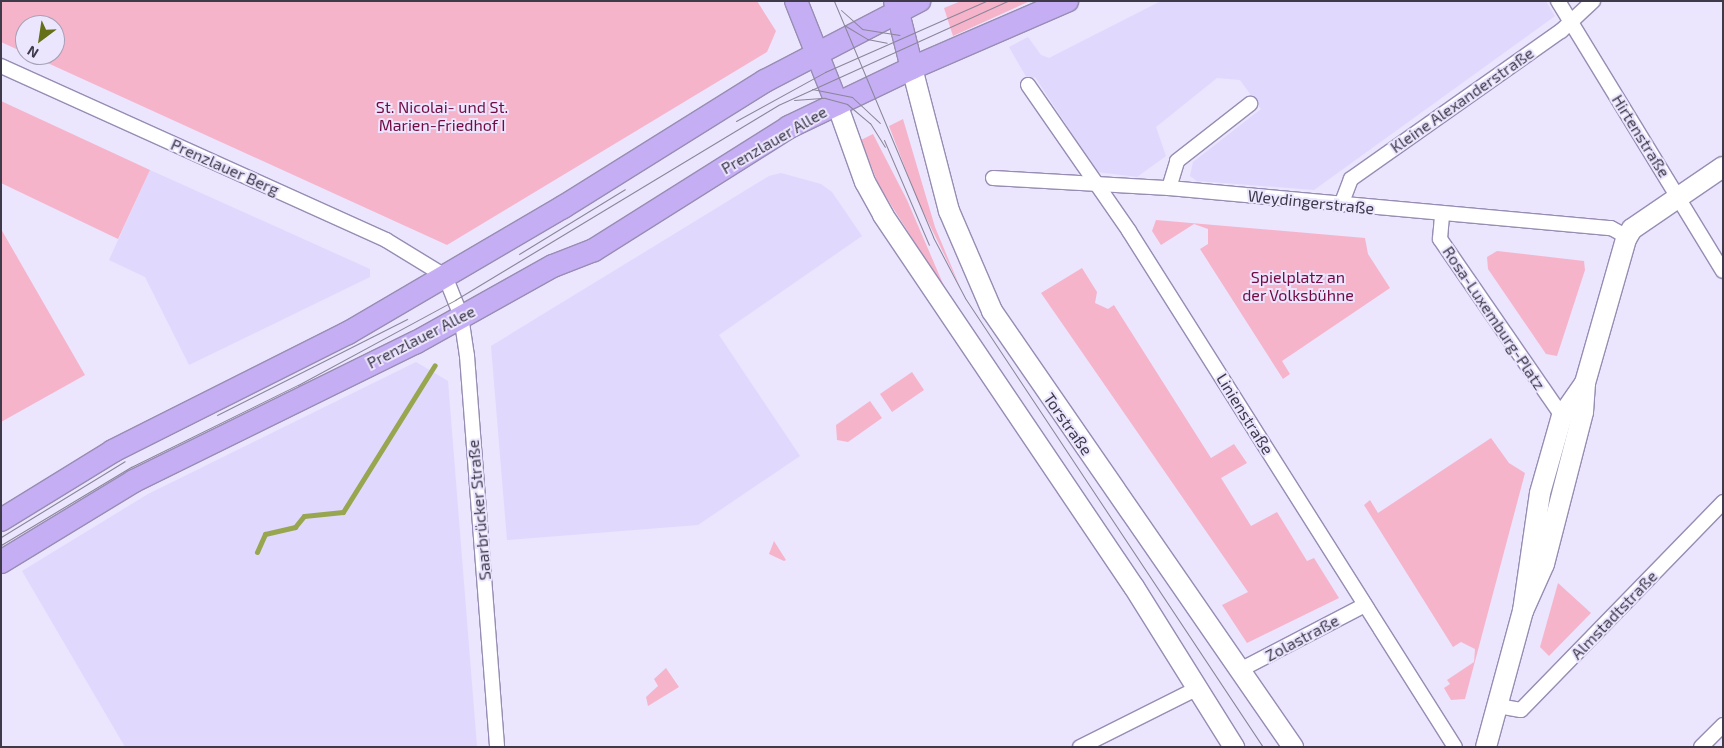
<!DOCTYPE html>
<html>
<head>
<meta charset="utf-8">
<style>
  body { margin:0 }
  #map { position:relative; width:1724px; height:748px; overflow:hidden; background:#ebe5fe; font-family:"Exo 2",sans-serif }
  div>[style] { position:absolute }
  .built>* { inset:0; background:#e1d8fe }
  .green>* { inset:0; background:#f6b4cb }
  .stream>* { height:5px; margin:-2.5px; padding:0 2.5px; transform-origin:2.5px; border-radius:2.5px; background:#99a650 }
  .roads { filter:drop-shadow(1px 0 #978db3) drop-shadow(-1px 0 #978db3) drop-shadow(0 1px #978db3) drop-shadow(0 -1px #978db3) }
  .street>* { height:14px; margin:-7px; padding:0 7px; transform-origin:7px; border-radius:7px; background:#fff }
  .secondary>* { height:20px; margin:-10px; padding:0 10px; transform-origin:10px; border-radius:10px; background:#fff }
  .primary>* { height:22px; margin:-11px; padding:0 11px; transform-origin:11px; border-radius:11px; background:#c5aef4 }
  .tram>* { height:1px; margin:-0.5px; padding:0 0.5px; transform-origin:0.5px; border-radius:0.5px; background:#8a8599 }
  span { translate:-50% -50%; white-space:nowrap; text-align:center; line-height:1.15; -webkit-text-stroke:4px #ebe5fe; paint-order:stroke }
  .street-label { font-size:16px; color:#3e3a4a }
  .park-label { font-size:16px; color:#730b42 }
  .frame { position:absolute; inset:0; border:2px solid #3e3a4a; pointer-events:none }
  .north { position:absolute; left:15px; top:15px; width:50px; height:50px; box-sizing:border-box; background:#ebe5fe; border:1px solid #a6a1b6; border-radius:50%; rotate:211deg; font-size:14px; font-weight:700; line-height:20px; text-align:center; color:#3e3a4a }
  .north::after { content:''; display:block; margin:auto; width:18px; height:22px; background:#656f18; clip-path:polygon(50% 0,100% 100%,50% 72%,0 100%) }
</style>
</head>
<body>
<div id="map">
  <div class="built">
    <div style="clip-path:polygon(1161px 1px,1546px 1px,1555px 16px,1314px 190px,1197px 181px,1190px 176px,1193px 162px,1261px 109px,1240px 80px,1217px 78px,1156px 127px,1166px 156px,1137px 177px,1097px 172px,1035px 77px,1028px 80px,1009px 47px,1028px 37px,1041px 55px,1049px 58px)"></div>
    <div style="clip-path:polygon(150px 170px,370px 269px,370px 277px,189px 365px,145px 277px,109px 260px)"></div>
    <div style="clip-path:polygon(781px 173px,821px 184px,832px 192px,862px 236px,719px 335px,800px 456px,698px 525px,507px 540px,491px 346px,769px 176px)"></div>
    <div style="clip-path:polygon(416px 362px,448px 381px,477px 747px,125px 747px,22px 571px,148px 494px)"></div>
  </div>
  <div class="green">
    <div style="clip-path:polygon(1px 1px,757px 1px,776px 31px,767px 52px,447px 245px,30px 55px,55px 55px,55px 25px,25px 25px,25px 53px,1px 42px)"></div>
    <div style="clip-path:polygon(961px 1px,1030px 1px,953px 36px,944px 8px)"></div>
    <div style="clip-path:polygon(1px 101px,150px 170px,118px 239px,1px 183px)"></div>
    <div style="clip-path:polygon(903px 119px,935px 227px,960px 287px,917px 199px,889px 126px)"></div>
    <div style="clip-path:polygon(873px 134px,907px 200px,947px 293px,879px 186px,861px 140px)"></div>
    <div style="clip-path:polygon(1156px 220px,1365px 238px,1368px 254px,1390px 288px,1282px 361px,1290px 374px,1283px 379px,1200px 249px,1208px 244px,1208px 229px,1194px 224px,1161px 245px,1152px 231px)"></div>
    <div style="clip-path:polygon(1px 229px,85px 375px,1px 422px)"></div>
    <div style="clip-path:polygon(1497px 251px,1584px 261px,1585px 270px,1557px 356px,1546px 354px,1488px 269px,1487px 257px)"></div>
    <div style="clip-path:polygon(1082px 268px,1097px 292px,1095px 303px,1108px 309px,1114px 305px,1211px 458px,1234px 444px,1247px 463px,1221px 478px,1251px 526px,1277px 512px,1307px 561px,1314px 558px,1339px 598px,1247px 643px,1222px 605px,1248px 592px,1041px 293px)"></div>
    <div style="clip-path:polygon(912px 372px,924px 390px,892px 412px,880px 394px)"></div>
    <div style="clip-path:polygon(870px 401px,882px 418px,848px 442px,837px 440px,836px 425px)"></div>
    <div style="clip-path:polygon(1491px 438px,1509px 463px,1525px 473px,1465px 699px,1451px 700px,1444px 688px,1450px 684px,1447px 680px,1474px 662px,1475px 649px,1461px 642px,1453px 647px,1364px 505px,1370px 500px,1378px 513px)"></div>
    <div style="clip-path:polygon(774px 541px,786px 560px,784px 561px,769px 554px)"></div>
    <div style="clip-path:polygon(1558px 583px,1591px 613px,1549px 656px,1540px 647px)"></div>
    <div style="clip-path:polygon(666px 668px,679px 687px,648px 706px,646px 697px,658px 686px,654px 679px)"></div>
  </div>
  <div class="stream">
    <div style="left:257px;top:552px;width:20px;rotate:-66deg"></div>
    <div style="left:265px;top:534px;width:31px;rotate:-13deg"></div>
    <div style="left:295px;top:527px;width:14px;rotate:-51deg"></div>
    <div style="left:304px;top:516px;width:39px;rotate:-6deg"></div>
    <div style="left:343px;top:512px;width:173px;rotate:-58deg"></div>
  </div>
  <div class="roads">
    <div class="street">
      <div style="left:1558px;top:1px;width:316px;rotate:58.6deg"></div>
      <div style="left:1px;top:66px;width:422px;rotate:24.3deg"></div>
      <div style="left:386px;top:240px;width:69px;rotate:31.4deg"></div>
      <div style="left:445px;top:276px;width:43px;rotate:68.2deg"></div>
      <div style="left:461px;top:316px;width:40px;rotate:81.5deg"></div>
      <div style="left:467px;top:356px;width:392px;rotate:85.6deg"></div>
      <div style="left:1028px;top:85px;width:178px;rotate:55.3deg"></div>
      <div style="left:1129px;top:231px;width:610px;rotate:57.72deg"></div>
      <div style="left:993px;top:178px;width:176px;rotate:3.3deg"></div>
      <div style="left:1169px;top:188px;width:444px;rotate:5.2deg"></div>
      <div style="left:1611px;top:228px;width:18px;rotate:29deg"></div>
      <div style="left:1169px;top:188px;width:28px;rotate:-73deg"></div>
      <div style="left:1177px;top:161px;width:93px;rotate:-38deg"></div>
      <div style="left:1341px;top:205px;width:28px;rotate:-69deg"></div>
      <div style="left:1351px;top:179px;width:257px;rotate:-35.2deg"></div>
      <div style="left:1561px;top:31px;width:44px;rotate:-43.2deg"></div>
      <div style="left:1442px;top:216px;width:23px;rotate:95deg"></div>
      <div style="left:1440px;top:239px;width:215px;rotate:55.4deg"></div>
      <div style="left:1238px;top:671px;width:143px;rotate:-27.5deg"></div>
      <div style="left:1498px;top:706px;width:23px;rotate:10deg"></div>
      <div style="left:1521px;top:710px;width:290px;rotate:-45.8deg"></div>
      <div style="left:1080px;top:747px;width:130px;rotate:-26.6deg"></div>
      <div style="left:1701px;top:747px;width:31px;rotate:-45deg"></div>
    </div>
    <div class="secondary">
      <div style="left:912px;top:68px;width:148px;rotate:75.5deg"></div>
      <div style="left:949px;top:211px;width:109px;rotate:66.7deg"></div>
      <div style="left:992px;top:311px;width:530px;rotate:55.38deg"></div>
      <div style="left:837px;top:104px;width:83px;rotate:70.3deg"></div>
      <div style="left:865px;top:182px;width:38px;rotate:61deg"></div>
      <div style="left:883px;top:215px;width:449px;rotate:56deg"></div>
      <div style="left:1134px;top:587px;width:189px;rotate:58deg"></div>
      <div style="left:1523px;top:611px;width:51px;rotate:-65.9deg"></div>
      <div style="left:1544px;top:564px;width:157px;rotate:-75.6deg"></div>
      <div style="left:1583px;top:412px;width:29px;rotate:-86deg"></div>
      <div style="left:1585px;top:383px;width:150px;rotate:-74.1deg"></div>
      <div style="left:1626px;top:239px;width:12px;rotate:-59deg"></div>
      <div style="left:1632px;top:229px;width:110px;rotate:-34.3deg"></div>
      <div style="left:1486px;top:747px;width:141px;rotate:-74.8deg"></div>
      <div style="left:1523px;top:611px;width:119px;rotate:-81.8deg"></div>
      <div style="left:1540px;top:493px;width:80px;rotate:-74.1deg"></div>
      <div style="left:1562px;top:416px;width:40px;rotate:-55.1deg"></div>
    </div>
    <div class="primary">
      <div style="left:796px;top:1px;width:111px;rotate:68.3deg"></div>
      <div style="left:895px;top:1px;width:69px;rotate:75.8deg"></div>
      <div style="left:1px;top:520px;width:132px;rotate:-31.6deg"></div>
      <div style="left:113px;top:451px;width:263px;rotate:-26.7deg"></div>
      <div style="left:348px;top:333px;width:249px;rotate:-30.4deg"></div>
      <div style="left:563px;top:207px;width:238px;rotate:-32deg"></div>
      <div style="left:765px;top:81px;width:174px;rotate:-27.5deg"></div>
      <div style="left:1px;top:562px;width:156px;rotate:-31.3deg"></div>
      <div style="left:134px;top:481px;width:313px;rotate:-26.2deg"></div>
      <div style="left:415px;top:343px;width:158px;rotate:-29.2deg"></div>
      <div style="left:553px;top:266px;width:44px;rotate:-21.3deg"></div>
      <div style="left:594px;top:250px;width:231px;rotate:-32.2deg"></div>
      <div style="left:789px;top:127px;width:136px;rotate:-25.6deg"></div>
      <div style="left:912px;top:68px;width:169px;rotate:-23.4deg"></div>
    </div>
  </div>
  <div class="tram">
    <div style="left:834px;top:1px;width:256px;rotate:67.2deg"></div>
    <div style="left:933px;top:237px;width:69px;rotate:62.3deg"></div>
    <div style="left:965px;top:298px;width:539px;rotate:56.43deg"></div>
    <div style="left:841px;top:10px;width:28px;rotate:42deg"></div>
    <div style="left:862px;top:29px;width:38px;rotate:9deg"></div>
    <div style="left:844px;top:25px;width:27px;rotate:31deg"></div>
    <div style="left:867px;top:39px;width:20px;rotate:11deg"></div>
    <div style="left:812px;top:89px;width:41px;rotate:11.3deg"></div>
    <div style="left:852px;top:97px;width:38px;rotate:43deg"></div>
    <div style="left:794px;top:100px;width:31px;rotate:-4deg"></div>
    <div style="left:825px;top:98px;width:23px;rotate:15deg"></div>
    <div style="left:847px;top:104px;width:30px;rotate:40deg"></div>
    <div style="left:870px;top:123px;width:28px;rotate:58deg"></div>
    <div style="left:736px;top:121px;width:102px;rotate:-28.8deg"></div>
    <div style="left:825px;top:72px;width:176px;rotate:-23.8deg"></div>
    <div style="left:884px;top:140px;width:114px;rotate:66.8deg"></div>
    <div style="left:519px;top:254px;width:124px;rotate:-31.5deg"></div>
    <div style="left:217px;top:415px;width:213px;rotate:-26.8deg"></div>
    <div style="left:1px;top:537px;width:145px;rotate:-31.5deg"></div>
    <div style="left:1px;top:545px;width:152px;rotate:-31deg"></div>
    <div style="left:131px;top:467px;width:186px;rotate:-26.2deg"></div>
    <div style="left:298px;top:385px;width:179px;rotate:-28.4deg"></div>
    <div style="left:455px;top:300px;width:377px;rotate:-31.1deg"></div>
    <div style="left:778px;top:105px;width:252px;rotate:-24.4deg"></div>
  </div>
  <div class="street-label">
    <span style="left:1462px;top:100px;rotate:-35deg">Kleine Alexanderstraße</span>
    <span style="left:1641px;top:136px;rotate:58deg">Hirtenstraße</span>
    <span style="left:774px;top:140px;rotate:-30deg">Prenzlauer Allee</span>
    <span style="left:225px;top:167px;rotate:24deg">Prenzlauer Berg</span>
    <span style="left:1311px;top:202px;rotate:6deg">Weydingerstraße</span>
    <span style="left:1494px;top:318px;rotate:56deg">Rosa-Luxemburg-Platz</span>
    <span style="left:421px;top:337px;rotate:-27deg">Prenzlauer Allee</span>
    <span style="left:1245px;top:414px;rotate:58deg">Linienstraße</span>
    <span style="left:1068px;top:424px;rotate:55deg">Torstraße</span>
    <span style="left:479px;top:510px;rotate:-95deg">Saarbrücker Straße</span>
    <span style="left:1614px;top:615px;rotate:-46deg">Almstadtstraße</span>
    <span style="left:1302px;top:638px;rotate:-28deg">Zolastraße</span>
  </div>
  <div class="park-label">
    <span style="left:442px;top:116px">St. Nicolai- und St.<br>Marien-Friedhof I</span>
    <span style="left:1298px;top:286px">Spielplatz an<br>der Volksbühne</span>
  </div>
  <div class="frame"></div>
  <div class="north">N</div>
</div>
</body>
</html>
